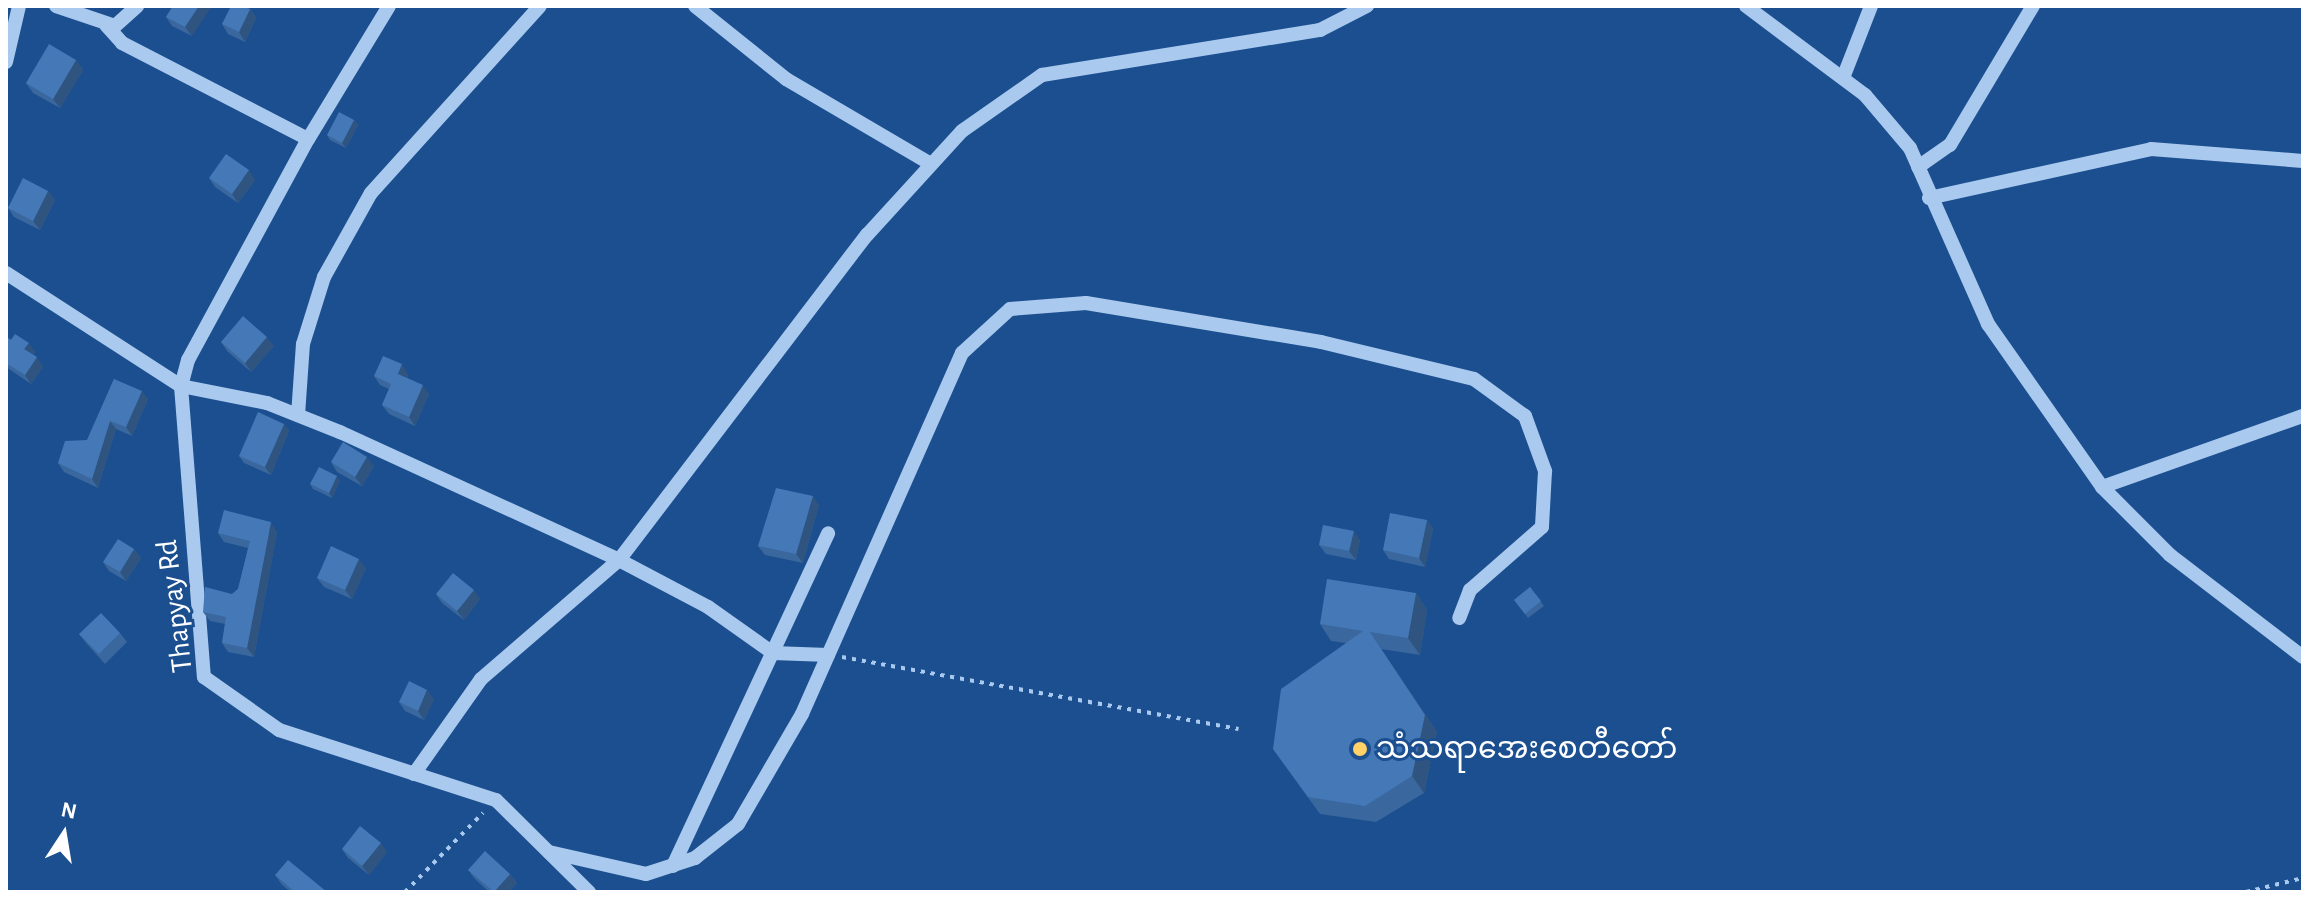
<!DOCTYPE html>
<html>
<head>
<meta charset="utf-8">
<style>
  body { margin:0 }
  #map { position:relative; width:2309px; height:898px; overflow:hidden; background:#1b4f8f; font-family:"Alegreya Sans","Noto Sans Myanmar",sans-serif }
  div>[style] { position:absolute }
  .path>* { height:4px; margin-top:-2px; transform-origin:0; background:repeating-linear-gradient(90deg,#a9c9ee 0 4px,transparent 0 10px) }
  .minor>* { height:14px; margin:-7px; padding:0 7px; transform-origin:7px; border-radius:7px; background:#a9c9ee }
  .wall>* { inset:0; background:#3a679d }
  .shaded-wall>* { inset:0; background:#305480 }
  .building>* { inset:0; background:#4478b7 }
  .dots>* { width:22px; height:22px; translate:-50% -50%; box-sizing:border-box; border:4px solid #1b4f8f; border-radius:50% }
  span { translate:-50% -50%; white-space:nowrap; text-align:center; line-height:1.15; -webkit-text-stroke:6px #1b4f8f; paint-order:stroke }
  .street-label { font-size:30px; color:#fff }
  .poi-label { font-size:30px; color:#fff }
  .left { translate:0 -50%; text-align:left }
  .frame { position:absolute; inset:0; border:8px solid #fff; pointer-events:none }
  .north { position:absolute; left:24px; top:794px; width:80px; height:80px; -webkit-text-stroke:6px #1b4f8f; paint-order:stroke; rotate:12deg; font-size:22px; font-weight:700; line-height:32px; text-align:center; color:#fff }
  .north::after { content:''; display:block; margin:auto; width:28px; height:36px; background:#fff; clip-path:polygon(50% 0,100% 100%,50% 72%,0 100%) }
</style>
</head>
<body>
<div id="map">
  <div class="path">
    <div style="left:842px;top:657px;width:403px;rotate:10.3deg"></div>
    <div style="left:405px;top:892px;width:111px;rotate:-45.4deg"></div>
    <div style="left:2246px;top:892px;width:59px;rotate:-13.8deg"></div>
  </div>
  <div class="minor">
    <div style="left:56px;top:6px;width:62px;rotate:18.7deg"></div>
    <div style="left:115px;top:26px;width:30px;rotate:-42deg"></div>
    <div style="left:389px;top:6px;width:156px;rotate:121.3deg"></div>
    <div style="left:308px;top:139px;width:251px;rotate:118.5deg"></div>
    <div style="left:188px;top:360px;width:27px;rotate:105deg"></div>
    <div style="left:181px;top:386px;width:88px;rotate:11.2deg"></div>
    <div style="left:267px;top:403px;width:79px;rotate:21.7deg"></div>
    <div style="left:340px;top:432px;width:307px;rotate:24.6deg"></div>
    <div style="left:619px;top:560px;width:101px;rotate:27.8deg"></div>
    <div style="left:708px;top:607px;width:80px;rotate:35.3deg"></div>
    <div style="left:773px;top:653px;width:55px;rotate:2.1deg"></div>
    <div style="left:695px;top:6px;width:117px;rotate:38.7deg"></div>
    <div style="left:786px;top:79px;width:168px;rotate:30.4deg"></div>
    <div style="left:1746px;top:6px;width:149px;rotate:36.8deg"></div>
    <div style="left:1865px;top:95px;width:70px;rotate:49.7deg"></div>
    <div style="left:1910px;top:148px;width:193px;rotate:66.1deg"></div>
    <div style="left:1988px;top:324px;width:199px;rotate:55deg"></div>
    <div style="left:2102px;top:487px;width:96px;rotate:45deg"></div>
    <div style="left:2170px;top:555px;width:168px;rotate:37.5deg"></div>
    <div style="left:106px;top:25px;width:24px;rotate:48deg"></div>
    <div style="left:122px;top:43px;width:209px;rotate:27.3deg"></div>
    <div style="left:6px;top:62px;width:57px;rotate:-76.9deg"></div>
    <div style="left:1843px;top:78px;width:77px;rotate:-68.7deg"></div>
    <div style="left:1918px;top:167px;width:39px;rotate:-35deg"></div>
    <div style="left:1950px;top:145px;width:162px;rotate:-59.2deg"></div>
    <div style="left:1929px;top:198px;width:227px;rotate:-12.4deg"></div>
    <div style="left:2151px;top:149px;width:152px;rotate:4.5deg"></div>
    <div style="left:6px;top:273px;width:208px;rotate:32.9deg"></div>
    <div style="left:181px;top:386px;width:292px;rotate:85.5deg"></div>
    <div style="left:204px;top:677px;width:92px;rotate:35.2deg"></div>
    <div style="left:279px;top:730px;width:228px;rotate:17.9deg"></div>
    <div style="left:496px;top:800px;width:131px;rotate:44.7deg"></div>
    <div style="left:298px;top:415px;width:71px;rotate:-86deg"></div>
    <div style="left:303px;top:344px;width:70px;rotate:-72.6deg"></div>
    <div style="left:324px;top:277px;width:96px;rotate:-60.8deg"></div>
    <div style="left:371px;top:193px;width:252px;rotate:-47.9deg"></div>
    <div style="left:2102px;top:487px;width:213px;rotate:-19.5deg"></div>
    <div style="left:414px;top:774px;width:116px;rotate:-54.8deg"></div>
    <div style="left:481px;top:679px;width:182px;rotate:-40.8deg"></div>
    <div style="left:619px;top:560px;width:409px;rotate:-52.7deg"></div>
    <div style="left:867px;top:235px;width:141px;rotate:-47.6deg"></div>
    <div style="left:962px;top:131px;width:98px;rotate:-35deg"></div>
    <div style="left:1042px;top:75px;width:282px;rotate:-9.2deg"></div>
    <div style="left:1320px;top:30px;width:53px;rotate:-27.1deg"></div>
    <div style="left:549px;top:852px;width:99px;rotate:12.8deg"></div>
    <div style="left:646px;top:874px;width:52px;rotate:-18.1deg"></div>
    <div style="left:695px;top:858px;width:55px;rotate:-38.3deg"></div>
    <div style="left:738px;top:824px;width:127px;rotate:-59.8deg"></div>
    <div style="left:802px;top:714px;width:395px;rotate:-66.1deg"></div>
    <div style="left:962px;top:353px;width:65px;rotate:-42.5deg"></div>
    <div style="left:1010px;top:309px;width:76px;rotate:-4.5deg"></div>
    <div style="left:1086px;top:303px;width:238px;rotate:9.4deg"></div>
    <div style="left:1321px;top:342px;width:157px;rotate:13.6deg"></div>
    <div style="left:1474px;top:379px;width:63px;rotate:36deg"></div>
    <div style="left:1525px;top:416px;width:59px;rotate:70deg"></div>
    <div style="left:1545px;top:471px;width:56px;rotate:93.1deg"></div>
    <div style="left:1542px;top:527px;width:96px;rotate:138.8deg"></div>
    <div style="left:1470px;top:590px;width:30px;rotate:111deg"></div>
    <div style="left:673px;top:866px;width:367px;rotate:-65deg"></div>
  </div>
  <div class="wall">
    <div style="clip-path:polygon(173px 6px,192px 36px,172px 26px,166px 17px)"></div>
    <div style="clip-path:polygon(250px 9px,256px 18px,245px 42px,228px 34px,222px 24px)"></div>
    <div style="clip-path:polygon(76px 60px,83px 70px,60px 108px,33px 93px,26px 83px)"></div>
    <div style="clip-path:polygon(354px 120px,358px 125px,346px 148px,330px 140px,327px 135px)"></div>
    <div style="clip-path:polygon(209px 178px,255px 180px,238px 203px,215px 187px)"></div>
    <div style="clip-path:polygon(48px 191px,55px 200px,40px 230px,14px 217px,8px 208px)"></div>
    <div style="clip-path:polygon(6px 337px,35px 352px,33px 355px,43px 367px,31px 384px,6px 367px)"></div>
    <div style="clip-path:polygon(221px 342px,274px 346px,251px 372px,227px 351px)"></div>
    <div style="clip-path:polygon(408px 374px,407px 378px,429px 394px,415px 426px,389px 414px,382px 405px,389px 389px,380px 385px,374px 376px)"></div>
    <div style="clip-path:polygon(114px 379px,148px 399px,132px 436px,116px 429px,98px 488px,64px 472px,58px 463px,87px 440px)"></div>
    <div style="clip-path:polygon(284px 424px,289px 431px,271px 475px,244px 463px,239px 456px)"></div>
    <div style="clip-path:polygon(331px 462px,374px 466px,362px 486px,337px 472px)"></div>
    <div style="clip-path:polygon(340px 481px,332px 498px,313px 489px,310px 484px)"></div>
    <div style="clip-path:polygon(819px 505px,803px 563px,765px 555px,758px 546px)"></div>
    <div style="clip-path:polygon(1427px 520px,1433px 529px,1425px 567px,1389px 559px,1383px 550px)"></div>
    <div style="clip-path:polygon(277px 532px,254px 657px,228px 652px,222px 643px,225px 624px,210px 621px,203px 612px,232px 594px,238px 589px,248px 548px,224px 542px,218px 533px)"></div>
    <div style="clip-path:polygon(1360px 540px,1356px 560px,1326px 554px,1319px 545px)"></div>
    <div style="clip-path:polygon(134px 549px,141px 558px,126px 581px,109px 571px,103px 562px)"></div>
    <div style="clip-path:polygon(366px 568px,352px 599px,324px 587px,317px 578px)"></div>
    <div style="clip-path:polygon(1530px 587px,1544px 606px,1528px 618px,1514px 600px)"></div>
    <div style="clip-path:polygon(1416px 593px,1427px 610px,1420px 655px,1381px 649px,1437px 732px,1424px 793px,1376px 822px,1320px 814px,1273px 749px,1346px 643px,1331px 641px,1320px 624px)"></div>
    <div style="clip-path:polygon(436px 594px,480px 599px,464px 620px,442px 603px)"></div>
    <div style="clip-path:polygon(120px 633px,127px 642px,105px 664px,86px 643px,79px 634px)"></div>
    <div style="clip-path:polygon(434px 699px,424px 720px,405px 711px,399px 702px)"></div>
    <div style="clip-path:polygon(342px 849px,387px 852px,369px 875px,348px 858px)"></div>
    <div style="clip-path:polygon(468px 870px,510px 874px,517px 883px,509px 892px,489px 892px,475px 879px)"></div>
    <div style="clip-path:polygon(275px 875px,327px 892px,291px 892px,282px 885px)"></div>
  </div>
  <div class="shaded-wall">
    <div style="clip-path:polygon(199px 6px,212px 6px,192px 36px,185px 27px)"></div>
    <div style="clip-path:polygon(250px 9px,256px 18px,245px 42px,239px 32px)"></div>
    <div style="clip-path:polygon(76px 60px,83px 70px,60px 108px,53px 99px)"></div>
    <div style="clip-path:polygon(354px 120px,358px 125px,346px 148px,342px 143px)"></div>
    <div style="clip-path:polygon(249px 170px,255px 180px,238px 203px,232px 194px)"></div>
    <div style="clip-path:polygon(48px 191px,55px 200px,40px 230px,33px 221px)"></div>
    <div style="clip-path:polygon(267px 337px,274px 346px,251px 372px,245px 363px)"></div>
    <div style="clip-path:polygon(29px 343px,35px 352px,31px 358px,24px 349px)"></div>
    <div style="clip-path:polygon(37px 357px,43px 367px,31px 384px,25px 375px)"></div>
    <div style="clip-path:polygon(402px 364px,408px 374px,404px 383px,398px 374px)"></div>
    <div style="clip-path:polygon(423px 385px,429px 394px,415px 426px,409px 417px)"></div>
    <div style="clip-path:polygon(142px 391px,148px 399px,132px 436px,126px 427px)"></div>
    <div style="clip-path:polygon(110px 421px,116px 429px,98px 488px,92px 479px)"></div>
    <div style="clip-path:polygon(284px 424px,289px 431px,271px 475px,265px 467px)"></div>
    <div style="clip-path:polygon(367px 457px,374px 466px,362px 486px,355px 477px)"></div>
    <div style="clip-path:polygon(337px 476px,340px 481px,332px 498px,329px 493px)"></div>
    <div style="clip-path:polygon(813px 496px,819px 505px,803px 563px,796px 554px)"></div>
    <div style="clip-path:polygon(1427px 520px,1433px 529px,1425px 567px,1419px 558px)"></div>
    <div style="clip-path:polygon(271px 522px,277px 532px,254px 657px,247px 648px)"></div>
    <div style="clip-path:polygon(1354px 531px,1360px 540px,1356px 560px,1349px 551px)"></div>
    <div style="clip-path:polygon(134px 549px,141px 558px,126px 581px,120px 572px)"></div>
    <div style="clip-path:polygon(359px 559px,366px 568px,352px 599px,345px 590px)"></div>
    <div style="clip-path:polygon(474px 590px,480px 599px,464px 620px,457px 611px)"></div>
    <div style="clip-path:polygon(1416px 593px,1427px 610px,1420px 655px,1408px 638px)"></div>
    <div style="clip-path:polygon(1370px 632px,1437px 732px,1424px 793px,1412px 776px)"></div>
    <div style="clip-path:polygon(427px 690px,434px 699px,424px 720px,418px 711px)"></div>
    <div style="clip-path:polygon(381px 843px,387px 852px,369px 875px,362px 866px)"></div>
    <div style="clip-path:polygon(510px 874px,517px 883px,509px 892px,494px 892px)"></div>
  </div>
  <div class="building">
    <div style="clip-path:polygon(173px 6px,199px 6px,185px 27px,166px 17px)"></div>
    <div style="clip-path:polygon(231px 6px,243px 6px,250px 9px,239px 32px,222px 24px)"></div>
    <div style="clip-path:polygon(49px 44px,76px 60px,53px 99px,26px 83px)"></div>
    <div style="clip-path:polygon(339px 112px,354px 120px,342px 143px,327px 135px)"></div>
    <div style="clip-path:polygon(226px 154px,249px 170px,232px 194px,209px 178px)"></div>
    <div style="clip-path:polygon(23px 178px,48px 191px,33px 221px,8px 208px)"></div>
    <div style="clip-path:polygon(243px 316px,267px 337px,245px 363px,221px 342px)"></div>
    <div style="clip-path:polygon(15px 334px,29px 343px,24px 349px,37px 357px,25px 375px,6px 363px,6px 337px,11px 340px)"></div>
    <div style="clip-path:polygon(383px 356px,402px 364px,398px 374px,423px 385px,409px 417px,382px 405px,391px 384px,374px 376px)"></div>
    <div style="clip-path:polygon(114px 379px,142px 391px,126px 427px,110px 421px,92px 479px,58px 463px,65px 441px,87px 440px)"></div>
    <div style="clip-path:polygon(258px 412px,284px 424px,265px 467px,239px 456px)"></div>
    <div style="clip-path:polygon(343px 442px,367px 457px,355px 477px,331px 462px)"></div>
    <div style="clip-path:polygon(319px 467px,337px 476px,329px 493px,310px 484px)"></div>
    <div style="clip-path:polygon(776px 488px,813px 496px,796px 554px,758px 546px)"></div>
    <div style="clip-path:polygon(224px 510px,271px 522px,247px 648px,222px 643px,226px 617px,203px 612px,205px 587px,232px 594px,238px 589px,250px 541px,218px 533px)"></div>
    <div style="clip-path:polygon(1390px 513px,1427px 520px,1419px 558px,1383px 550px)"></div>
    <div style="clip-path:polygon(1323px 525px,1354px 531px,1349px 551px,1319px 545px)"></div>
    <div style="clip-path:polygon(118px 539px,134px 549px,120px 572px,103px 562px)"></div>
    <div style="clip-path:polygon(331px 546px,359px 559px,345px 590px,317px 578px)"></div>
    <div style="clip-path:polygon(453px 573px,474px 590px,457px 611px,436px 594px)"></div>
    <div style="clip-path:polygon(1327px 579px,1416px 593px,1408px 638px,1370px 632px,1425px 715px,1412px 776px,1365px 806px,1308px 797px,1273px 749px,1281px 689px,1363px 631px,1320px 624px)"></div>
    <div style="clip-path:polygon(1530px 587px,1541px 601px,1525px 614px,1514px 600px)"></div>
    <div style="clip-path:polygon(101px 613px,120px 633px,99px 654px,79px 634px)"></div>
    <div style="clip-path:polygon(409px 681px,427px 690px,418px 711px,399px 702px)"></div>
    <div style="clip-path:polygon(360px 826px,381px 843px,362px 866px,342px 849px)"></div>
    <div style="clip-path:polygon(485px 851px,510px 874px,494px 892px,468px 870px)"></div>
    <div style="clip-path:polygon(288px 860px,327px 892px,295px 892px,275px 875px)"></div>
  </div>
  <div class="dots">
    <div style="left:1360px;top:749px;background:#ffd166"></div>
  </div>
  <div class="street-label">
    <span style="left:175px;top:606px;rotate:-97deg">Thapyay Rd</span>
  </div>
  <div class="poi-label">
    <span class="left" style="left:1376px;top:749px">သံသရာအေးစေတီတော်</span>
  </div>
  <div class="frame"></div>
  <div class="north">N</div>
</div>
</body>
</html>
